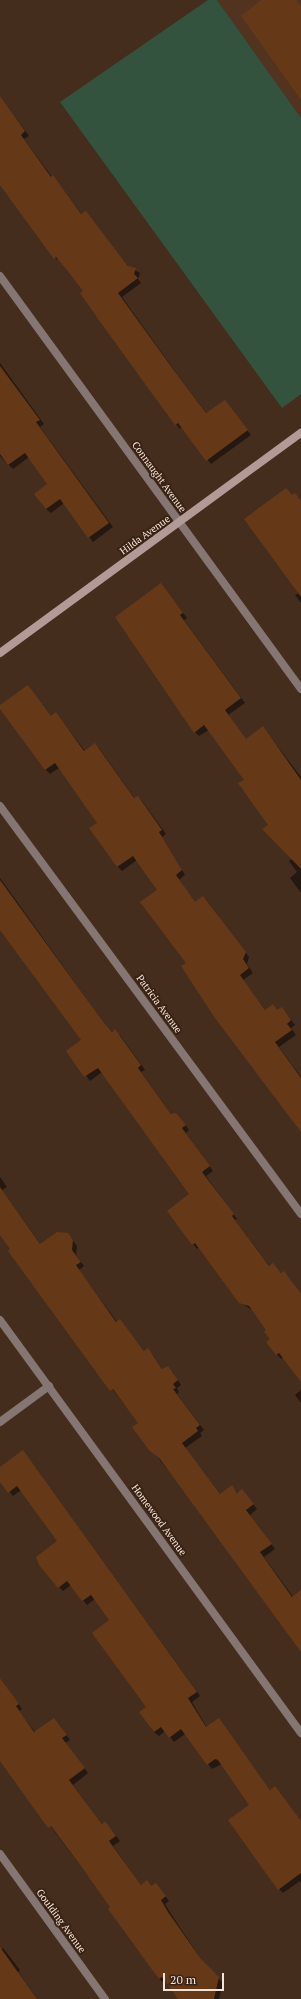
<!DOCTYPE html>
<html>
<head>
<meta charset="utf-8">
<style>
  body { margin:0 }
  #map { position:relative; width:301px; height:1999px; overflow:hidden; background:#452d1e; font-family:"PT Serif",serif }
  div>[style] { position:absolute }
  .built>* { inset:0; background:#51331f }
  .green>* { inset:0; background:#33533e }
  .shadow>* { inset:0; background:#0007 }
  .building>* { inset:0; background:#653918 }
  .street>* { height:8px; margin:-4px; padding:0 4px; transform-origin:4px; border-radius:4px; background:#857573 }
  .secondary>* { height:8px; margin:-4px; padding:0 4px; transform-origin:4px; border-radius:4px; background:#b29a96 }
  span { translate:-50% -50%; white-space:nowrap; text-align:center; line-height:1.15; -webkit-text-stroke:4px #3a2314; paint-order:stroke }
  .street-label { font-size:10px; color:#f3e3d9 }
  .scale { position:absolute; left:163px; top:1973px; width:61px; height:18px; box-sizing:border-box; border:2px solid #f3e3d9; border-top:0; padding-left:5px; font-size:12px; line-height:14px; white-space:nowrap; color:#f3e3d9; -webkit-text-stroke:3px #3a2314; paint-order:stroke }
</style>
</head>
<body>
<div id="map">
  <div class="built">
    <div style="clip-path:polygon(217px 0,301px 0,301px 118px)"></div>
  </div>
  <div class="green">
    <div style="clip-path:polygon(208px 0,217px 0,301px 118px,301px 394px,282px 408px,60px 102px)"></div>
  </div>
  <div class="shadow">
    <div style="clip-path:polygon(1px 98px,29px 136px,24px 139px,52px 177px,57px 181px,82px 215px,90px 217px,129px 267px,140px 273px,138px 279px,141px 283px,122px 297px,177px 374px,207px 414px,225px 401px,251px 435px,211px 464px,182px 427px,180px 429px,176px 424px,85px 291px,61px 261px,55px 258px,0 184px)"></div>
    <div style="clip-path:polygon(0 363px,44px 424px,40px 427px,113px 527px,93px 542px,64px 503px,51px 513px,46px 509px,49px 484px,29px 457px,13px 469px,0 456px)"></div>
    <div style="clip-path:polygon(295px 494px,301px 501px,301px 603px,295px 595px,299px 593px,292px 496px)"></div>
    <div style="clip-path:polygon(161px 585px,187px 618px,184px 620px,245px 703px,228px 715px,246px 740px,263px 727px,301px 777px,301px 893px,290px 878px,297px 872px,289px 861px,292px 859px,269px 825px,245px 780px,209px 730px,199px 736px,195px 732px)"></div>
    <div style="clip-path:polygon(28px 686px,52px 717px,56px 714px,60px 718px,85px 751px,95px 744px,99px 748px,135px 799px,138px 797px,142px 801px,166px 834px,162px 837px,185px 875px,179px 880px,195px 903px,203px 897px,207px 901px,249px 957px,247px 964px,253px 973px,243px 980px,266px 1011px,273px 1006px,278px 1011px,286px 1013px,295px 1025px,291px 1028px,296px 1035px,279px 1047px,301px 1077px,301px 1131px,187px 963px,158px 890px,137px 860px,122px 871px,118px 867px,91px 828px,98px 823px,59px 768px,50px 774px,46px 770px,0 708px)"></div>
    <div style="clip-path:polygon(0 878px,108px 1029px,120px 1035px,145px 1070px,141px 1072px,172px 1115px,181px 1119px,189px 1130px,186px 1133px,213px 1171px,206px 1176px,237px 1219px,235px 1220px,270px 1267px,273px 1264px,301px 1295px,301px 1381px,284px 1357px,281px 1359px,267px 1342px,271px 1340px,267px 1330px,252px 1310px,240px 1302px,199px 1247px,197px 1249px,193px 1244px,168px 1212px,191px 1195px,102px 1072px,90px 1081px,67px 1051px,82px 1041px,0 928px)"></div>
    <div style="clip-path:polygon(0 1177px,7px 1187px,2px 1190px,41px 1245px,72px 1239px,77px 1246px,76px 1255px,84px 1266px,79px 1270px,117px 1322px,120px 1320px,145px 1352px,152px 1354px,163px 1370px,172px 1371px,181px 1385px,177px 1388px,179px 1392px,177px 1394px,204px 1430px,200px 1433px,202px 1436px,185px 1448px,221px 1495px,232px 1487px,238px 1493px,242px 1490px,257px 1509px,250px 1515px,275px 1549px,264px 1557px,301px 1608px,301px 1650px,194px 1502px,133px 1427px,139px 1423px,74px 1340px,0 1233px)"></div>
    <div style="clip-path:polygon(301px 1390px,301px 1403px,295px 1395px)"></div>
    <div style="clip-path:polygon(27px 1456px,200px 1696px,192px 1702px,207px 1728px,219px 1719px,270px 1790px,275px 1787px,301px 1821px,301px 1883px,300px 1881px,283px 1893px,279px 1889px,251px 1805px,222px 1764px,212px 1769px,185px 1734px,174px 1742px,165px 1731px,159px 1736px,154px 1732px,140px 1712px,147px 1707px,110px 1620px,95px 1599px,87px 1605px,71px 1585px,63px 1591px,59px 1587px,58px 1541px,21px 1490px,13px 1496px,0 1480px,0 1468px)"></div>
    <div style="clip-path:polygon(0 1678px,22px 1709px,19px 1711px,35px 1732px,58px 1723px,70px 1740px,65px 1743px,88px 1773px,73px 1785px,102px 1824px,105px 1822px,120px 1841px,113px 1846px,141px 1885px,160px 1889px,169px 1901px,165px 1904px,173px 1917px,205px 1965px,223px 1983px,219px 1999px,179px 1999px,166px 1981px,164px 1983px,159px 1979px,112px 1907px,0 1760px)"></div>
    <div style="clip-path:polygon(3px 1948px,20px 1970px,18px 1972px,37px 1999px,0 1999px,0 1950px)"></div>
  </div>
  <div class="building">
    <div style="clip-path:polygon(261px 0,296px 0,301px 6px,301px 100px,241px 16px)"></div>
    <div style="clip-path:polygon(0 96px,25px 131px,21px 135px,51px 177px,53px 175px,81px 214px,86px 211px,128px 266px,136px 268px,134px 274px,138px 278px,118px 293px,173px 369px,206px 413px,225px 400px,248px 430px,206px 461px,178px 423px,175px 425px,151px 392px,96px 316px,80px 293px,83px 291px,67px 270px,56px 257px,54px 259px,0 185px)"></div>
    <div style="clip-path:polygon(0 366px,40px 420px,36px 422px,109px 523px,88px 538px,60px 499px,46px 509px,34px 494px,47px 484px,25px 453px,8px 465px,0 454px)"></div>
    <div style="clip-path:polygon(286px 488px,292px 495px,295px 493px,301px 501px,301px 597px,244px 519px)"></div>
    <div style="clip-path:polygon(161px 583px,183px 613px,180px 615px,241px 698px,225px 710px,246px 739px,263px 726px,301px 780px,301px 869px,262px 829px,268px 825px,238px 783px,244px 780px,204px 725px,194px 733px,115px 617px)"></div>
    <div style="clip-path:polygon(28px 685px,51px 716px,56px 712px,84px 751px,95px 743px,134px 798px,138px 796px,162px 830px,159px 832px,182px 870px,176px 875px,195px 902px,203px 896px,246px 952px,243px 959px,249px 968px,240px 975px,265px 1010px,273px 1004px,277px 1010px,282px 1007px,291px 1020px,287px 1024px,292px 1030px,275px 1042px,301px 1078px,301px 1132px,215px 1018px,181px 966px,186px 963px,140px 902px,157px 890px,133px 856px,117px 867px,89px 828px,97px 823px,55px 763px,45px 770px,0 709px,0 705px)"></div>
    <div style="clip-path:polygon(0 880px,104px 1023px,112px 1032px,115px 1029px,141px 1065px,138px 1068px,171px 1114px,176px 1113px,186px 1125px,182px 1128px,210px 1166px,202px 1172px,234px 1214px,232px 1216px,269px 1266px,273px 1263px,281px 1273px,284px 1271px,301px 1294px,301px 1382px,279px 1353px,276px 1355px,266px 1342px,270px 1339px,264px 1332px,266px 1330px,249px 1306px,239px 1303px,195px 1243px,192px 1245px,167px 1211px,189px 1194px,98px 1068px,84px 1077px,66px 1051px,81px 1040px,0 930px)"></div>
    <div style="clip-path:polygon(0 1187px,40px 1244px,57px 1232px,68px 1233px,73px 1240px,72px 1250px,81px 1262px,76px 1265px,116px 1322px,120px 1319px,144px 1351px,148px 1348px,162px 1369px,168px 1366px,178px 1380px,173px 1384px,176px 1388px,173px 1389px,200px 1425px,196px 1428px,198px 1431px,182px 1443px,220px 1494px,232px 1485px,237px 1493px,242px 1489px,254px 1504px,246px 1510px,272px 1544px,260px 1552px,292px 1597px,301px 1590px,301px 1652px,160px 1459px,149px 1450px,132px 1427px,138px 1423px,113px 1389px,110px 1391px,99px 1376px,8px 1251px,10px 1249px,0 1235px)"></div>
    <div style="clip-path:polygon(23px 1450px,197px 1692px,188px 1698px,206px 1727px,219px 1718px,270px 1790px,275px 1786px,301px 1821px,301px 1873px,278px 1890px,228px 1820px,249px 1805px,218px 1760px,215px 1759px,207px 1765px,181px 1729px,169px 1738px,161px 1727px,154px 1732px,139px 1712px,146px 1707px,92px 1633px,109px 1620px,91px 1595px,82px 1601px,67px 1581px,58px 1588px,39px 1565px,36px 1557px,57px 1541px,17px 1486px,8px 1493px,0 1482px,0 1467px)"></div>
    <div style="clip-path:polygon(0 1678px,19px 1704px,16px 1706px,34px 1732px,54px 1718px,67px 1735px,62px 1738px,85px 1768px,69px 1780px,102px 1824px,105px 1821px,116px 1836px,109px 1841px,141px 1885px,147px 1880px,151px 1886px,156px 1883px,166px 1896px,161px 1900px,168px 1912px,201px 1959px,219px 1977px,214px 1999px,178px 1999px,162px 1977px,159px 1979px,108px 1909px,110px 1907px,83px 1869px,51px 1826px,48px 1828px,0 1761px)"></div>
    <div style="clip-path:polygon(0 1947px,37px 1999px,0 1999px)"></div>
  </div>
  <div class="street">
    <div style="left:0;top:276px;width:511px;rotate:53.91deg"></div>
    <div style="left:0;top:806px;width:507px;rotate:53.58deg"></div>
    <div style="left:0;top:1320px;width:511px;rotate:53.91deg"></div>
    <div style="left:0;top:1422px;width:61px;rotate:-36.3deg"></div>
    <div style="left:0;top:1854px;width:179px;rotate:54.1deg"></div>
  </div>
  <div class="secondary">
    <div style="left:0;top:653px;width:373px;rotate:-36.2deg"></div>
  </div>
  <div class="street-label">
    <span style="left:159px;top:477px;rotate:54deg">Connaught Avenue</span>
    <span style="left:145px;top:535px;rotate:-36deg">Hilda Avenue</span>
    <span style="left:159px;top:1004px;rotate:54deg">Patricia Avenue</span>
    <span style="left:159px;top:1520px;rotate:54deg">Homewood Avenue</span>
    <span style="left:61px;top:1921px;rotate:54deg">Goulding Avenue</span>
  </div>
  <div class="scale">20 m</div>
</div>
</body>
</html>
